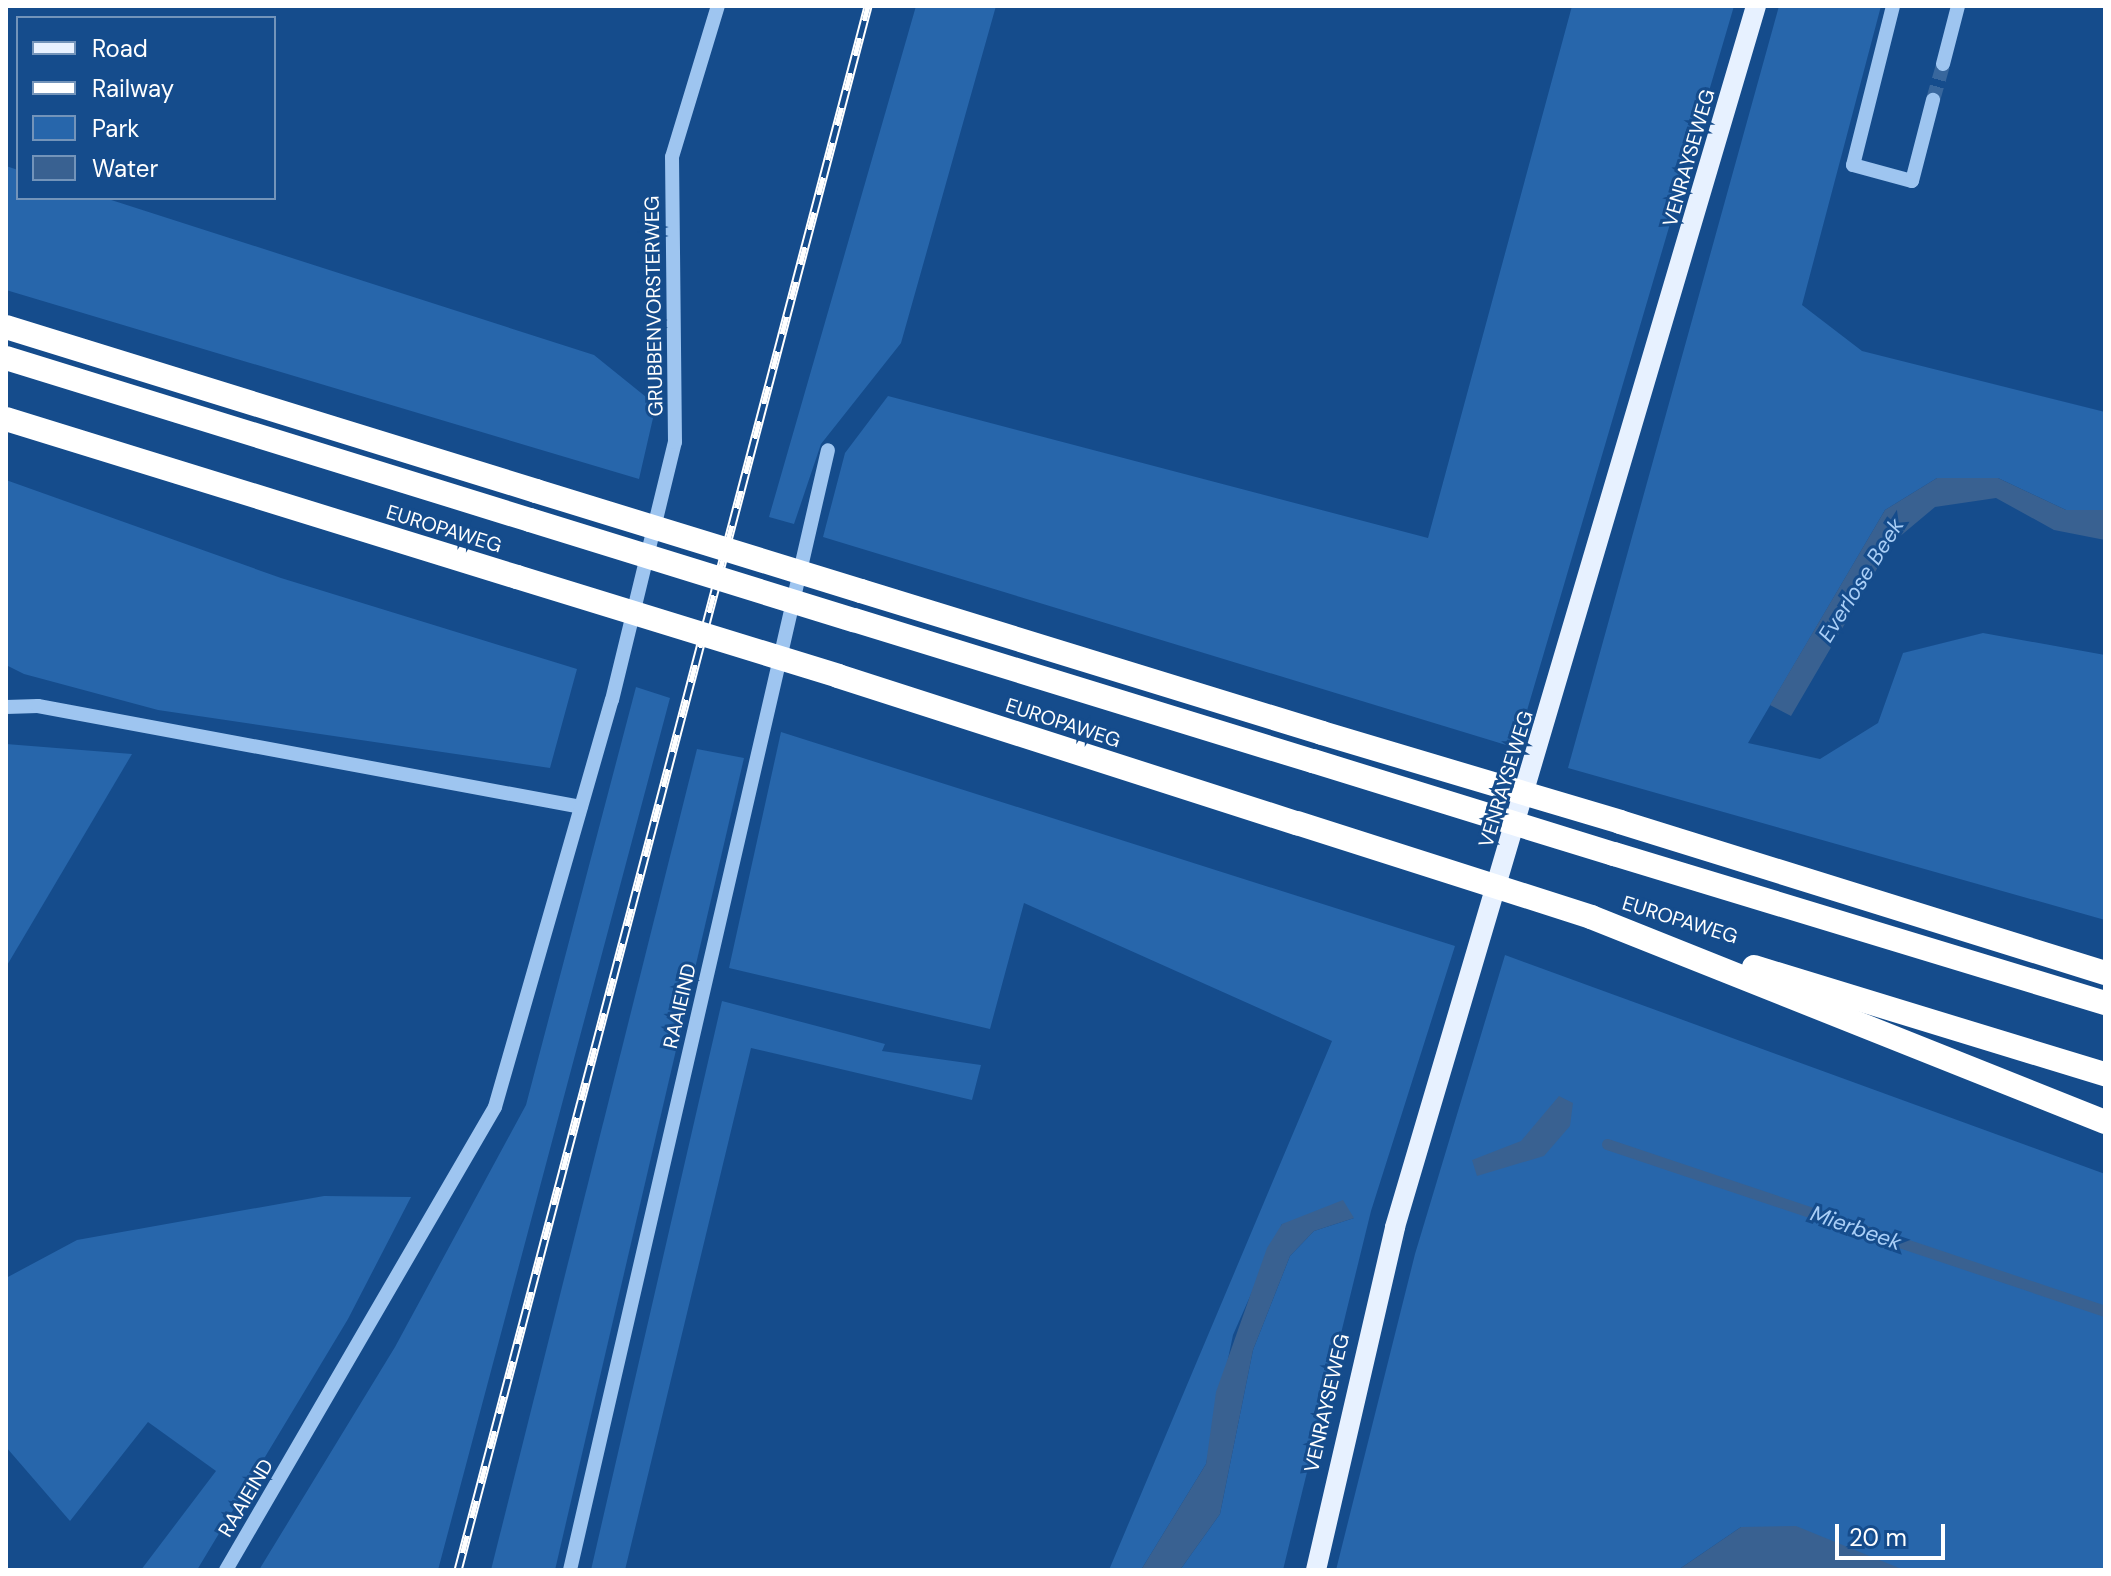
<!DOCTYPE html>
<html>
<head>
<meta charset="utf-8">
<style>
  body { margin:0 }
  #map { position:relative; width:2111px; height:1576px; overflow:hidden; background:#154c8c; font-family:"DM Sans",sans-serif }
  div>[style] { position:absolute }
  .green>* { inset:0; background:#2766ab }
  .water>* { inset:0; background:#396191 }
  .stream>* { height:11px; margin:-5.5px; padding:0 5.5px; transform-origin:5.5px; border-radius:5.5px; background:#396191 }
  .minor-tunnel>* { height:14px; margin-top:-7px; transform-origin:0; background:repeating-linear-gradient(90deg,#38679d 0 14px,transparent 0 21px) }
  .minor>* { height:14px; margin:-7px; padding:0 7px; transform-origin:7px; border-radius:7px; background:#9ec5f0 }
  .major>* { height:20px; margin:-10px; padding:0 10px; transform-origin:10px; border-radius:10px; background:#e7f1ff }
  .highway>* { height:24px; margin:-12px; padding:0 12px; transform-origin:12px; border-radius:12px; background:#fff }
  .rail>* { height:9px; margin-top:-4.5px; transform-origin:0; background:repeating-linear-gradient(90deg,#154c8c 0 18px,#fff 0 36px); box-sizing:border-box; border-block:2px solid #fff }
  .highway-bridge>* { height:24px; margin:-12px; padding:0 12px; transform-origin:12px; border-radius:12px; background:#fff }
  span { translate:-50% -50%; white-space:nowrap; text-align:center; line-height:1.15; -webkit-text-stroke:6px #154c8c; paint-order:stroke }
  .street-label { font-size:20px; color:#fff }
  .water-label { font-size:22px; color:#aacff7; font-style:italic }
  .frame { position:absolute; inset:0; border:8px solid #fff; pointer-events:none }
  .legend { position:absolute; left:16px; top:16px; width:260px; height:184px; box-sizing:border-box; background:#154c8c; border:2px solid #7394ba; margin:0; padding:10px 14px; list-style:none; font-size:24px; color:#fff }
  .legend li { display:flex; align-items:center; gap:16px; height:40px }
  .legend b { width:40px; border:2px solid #7394ba }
  .scale { position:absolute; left:1835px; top:1524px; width:110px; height:36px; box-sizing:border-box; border:4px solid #fff; border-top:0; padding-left:10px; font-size:24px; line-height:28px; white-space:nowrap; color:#fff; -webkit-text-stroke:6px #154c8c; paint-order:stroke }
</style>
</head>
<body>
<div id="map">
  <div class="green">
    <div style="clip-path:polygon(916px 6px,996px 6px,901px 343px,821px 444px,794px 524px,769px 517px)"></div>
    <div style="clip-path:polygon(1572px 6px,1734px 6px,1516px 748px,823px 537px,845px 453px,888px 396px,1428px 538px)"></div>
    <div style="clip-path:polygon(1779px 6px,1881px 6px,1802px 305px,1862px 351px,2105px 412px,2105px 510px,2066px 510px,1998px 478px,1937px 478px,1885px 510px,1748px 743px,1820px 759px,1878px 723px,1903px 653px,1983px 633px,2105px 655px,2105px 920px,1568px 768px)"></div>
    <div style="clip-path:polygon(6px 166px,18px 170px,18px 198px,105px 198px,594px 355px,656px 405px,639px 479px,6px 290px)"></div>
    <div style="clip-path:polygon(6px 480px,281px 578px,577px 669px,550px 768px,158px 710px,24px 674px,6px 665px)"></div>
    <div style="clip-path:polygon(636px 687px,670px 698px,438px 1570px,259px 1570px,395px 1347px,526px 1105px)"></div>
    <div style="clip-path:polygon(781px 732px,1455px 946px,1371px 1211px,1283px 1570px,1180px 1570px,1220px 1514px,1253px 1350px,1290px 1256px,1314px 1231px,1354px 1218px,1282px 1224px,1233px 1335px,1206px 1464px,1141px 1570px,1109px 1570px,1332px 1041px,1024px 903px,990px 1029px,729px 968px)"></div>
    <div style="clip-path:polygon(6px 744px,132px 754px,6px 967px)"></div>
    <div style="clip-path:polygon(697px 749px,744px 758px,555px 1570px,491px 1570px)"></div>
    <div style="clip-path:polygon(1505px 955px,2105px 1174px,2105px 1570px,1904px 1570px,1741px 1527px,1678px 1570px,1336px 1570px,1415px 1254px)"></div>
    <div style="clip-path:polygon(722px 1001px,885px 1044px,882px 1051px,981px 1065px,972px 1100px,751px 1048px,625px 1570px,591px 1570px)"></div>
    <div style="clip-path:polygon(324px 1196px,411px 1197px,348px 1319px,197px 1570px,141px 1570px,216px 1471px,148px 1422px,70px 1521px,6px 1447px,6px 1278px,77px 1240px)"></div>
  </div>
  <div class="water">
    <div style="clip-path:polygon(1937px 478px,1998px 478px,2066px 510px,2105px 510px,2105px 540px,2054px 530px,1996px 498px,1935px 507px,1892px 543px,1791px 716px,1770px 705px,1885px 510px)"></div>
    <div style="clip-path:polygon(1559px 1096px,1573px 1103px,1570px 1126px,1544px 1156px,1477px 1176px,1472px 1160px,1521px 1141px)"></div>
    <div style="clip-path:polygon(1343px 1200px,1354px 1218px,1314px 1231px,1290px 1256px,1253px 1350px,1220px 1514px,1180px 1570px,1141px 1570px,1206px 1464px,1216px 1392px,1267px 1248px,1282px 1224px)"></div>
    <div style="clip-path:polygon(1796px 1526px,1904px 1570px,1678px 1570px,1741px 1527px)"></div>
  </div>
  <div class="stream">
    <div style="left:1607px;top:1144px;width:525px;rotate:18.54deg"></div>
  </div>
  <div class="minor-tunnel">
    <div style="left:1933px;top:100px;width:37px;rotate:-74deg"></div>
  </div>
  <div class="minor">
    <div style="left:1893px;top:6px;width:164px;rotate:104.1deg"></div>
    <div style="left:1853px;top:165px;width:61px;rotate:15.2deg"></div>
    <div style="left:1912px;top:181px;width:84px;rotate:-75.5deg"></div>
    <div style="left:1943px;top:64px;width:60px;rotate:-75.5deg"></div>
    <div style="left:6px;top:707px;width:32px;rotate:-2deg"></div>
    <div style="left:38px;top:706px;width:552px;rotate:10.54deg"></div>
    <div style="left:226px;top:1570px;width:535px;rotate:-59.84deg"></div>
    <div style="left:495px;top:1107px;width:423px;rotate:-74deg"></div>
    <div style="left:612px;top:700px;width:266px;rotate:-76.3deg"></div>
    <div style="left:675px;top:442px;width:285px;rotate:-90.6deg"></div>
    <div style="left:672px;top:157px;width:158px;rotate:-73.1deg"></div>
    <div style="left:570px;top:1570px;width:1149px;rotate:-77.03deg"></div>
  </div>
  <div class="major">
    <div style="left:1316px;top:1570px;width:352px;rotate:-77deg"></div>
    <div style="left:1395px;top:1227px;width:1273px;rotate:-73.53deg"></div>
  </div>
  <div class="highway">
    <div style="left:6px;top:327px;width:555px;rotate:17.19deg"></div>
    <div style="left:6px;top:358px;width:548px;rotate:17.18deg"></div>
    <div style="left:6px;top:419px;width:535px;rotate:17.18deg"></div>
    <div style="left:861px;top:591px;width:482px;rotate:17.1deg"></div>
    <div style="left:854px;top:620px;width:480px;rotate:17.1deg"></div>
    <div style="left:838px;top:676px;width:482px;rotate:17.8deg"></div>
    <div style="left:1620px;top:822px;width:508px;rotate:17.29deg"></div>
    <div style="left:1614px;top:854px;width:513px;rotate:16.88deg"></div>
    <div style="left:1591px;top:917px;width:553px;rotate:21.74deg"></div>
    <div style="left:1754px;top:967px;width:367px;rotate:17deg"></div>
  </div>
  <div class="rail">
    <div style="left:458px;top:1570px;width:1617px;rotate:-75.31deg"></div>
  </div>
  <div class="highway-bridge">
    <div style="left:536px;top:491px;width:340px;rotate:17.1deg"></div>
    <div style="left:530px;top:520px;width:339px;rotate:17.2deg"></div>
    <div style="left:517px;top:577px;width:336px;rotate:17.1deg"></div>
    <div style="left:1322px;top:733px;width:311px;rotate:16.6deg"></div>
    <div style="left:1313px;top:761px;width:315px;rotate:17.2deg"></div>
    <div style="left:1297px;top:823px;width:309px;rotate:17.7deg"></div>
  </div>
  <div class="street-label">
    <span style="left:1689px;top:158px;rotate:-74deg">VENRAYSEWEG</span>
    <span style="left:654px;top:306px;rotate:-91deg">GRUBBENVORSTERWEG</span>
    <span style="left:444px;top:529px;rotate:17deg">EUROPAWEG</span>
    <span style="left:1063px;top:723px;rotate:18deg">EUROPAWEG</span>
    <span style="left:1506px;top:779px;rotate:-73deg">VENRAYSEWEG</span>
    <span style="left:1680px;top:920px;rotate:17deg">EUROPAWEG</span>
    <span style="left:680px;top:1006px;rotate:-77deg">RAAIEIND</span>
    <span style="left:1327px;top:1403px;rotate:-77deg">VENRAYSEWEG</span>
    <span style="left:246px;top:1498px;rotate:-59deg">RAAIEIND</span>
  </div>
  <div class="water-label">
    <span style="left:1861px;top:580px;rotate:-58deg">Everlose Beek</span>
    <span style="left:1856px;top:1228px;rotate:19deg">Mierbeek</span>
  </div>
  <div class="frame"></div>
  <ul class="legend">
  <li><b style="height:10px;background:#e7f1ff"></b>Road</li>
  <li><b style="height:10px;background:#fff"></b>Railway</li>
  <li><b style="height:22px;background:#2766ab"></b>Park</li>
  <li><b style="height:22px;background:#396191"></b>Water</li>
  </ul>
  <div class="scale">20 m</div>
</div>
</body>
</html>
